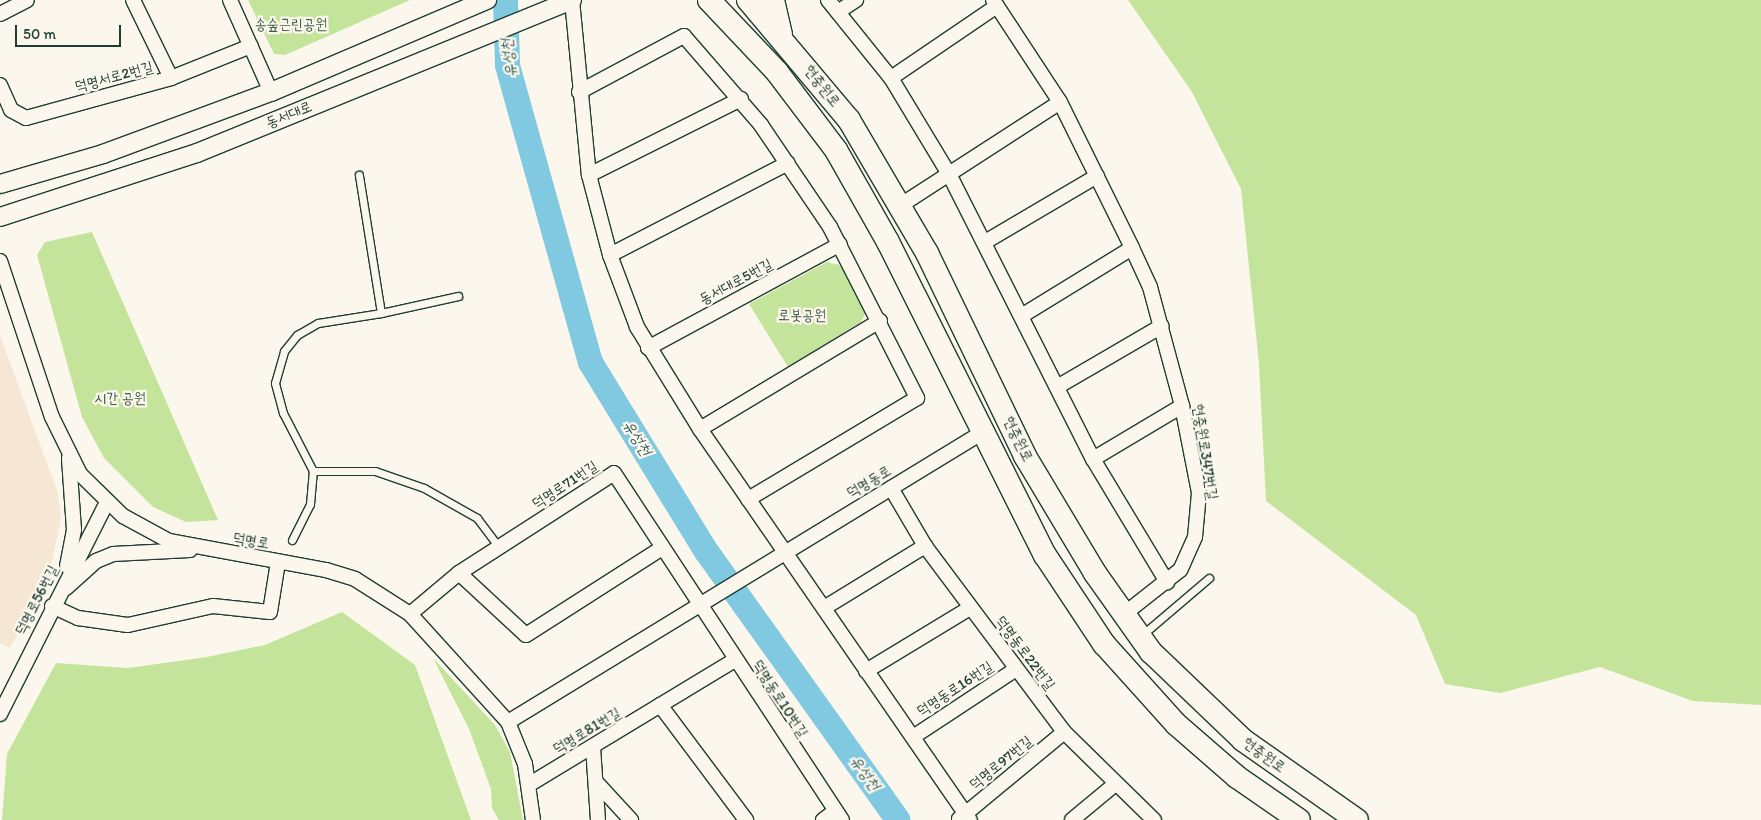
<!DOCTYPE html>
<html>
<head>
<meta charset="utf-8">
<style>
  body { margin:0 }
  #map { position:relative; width:1761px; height:820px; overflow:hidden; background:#fbf7ec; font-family:Itim,"Poor Story",sans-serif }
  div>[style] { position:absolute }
  .built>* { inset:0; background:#f6e6d4 }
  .green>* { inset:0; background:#c5e49b }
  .river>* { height:25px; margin:-12.5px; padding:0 12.5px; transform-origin:12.5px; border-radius:12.5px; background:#80c9e1 }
  .roads { filter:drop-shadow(1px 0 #1f3d34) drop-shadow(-1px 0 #1f3d34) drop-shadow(0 1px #1f3d34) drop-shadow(0 -1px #1f3d34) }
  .service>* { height:7px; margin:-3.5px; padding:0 3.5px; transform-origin:3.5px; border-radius:3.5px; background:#fbf7ec }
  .minor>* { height:14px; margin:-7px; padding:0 7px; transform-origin:7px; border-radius:7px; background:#fbf7ec }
  .tertiary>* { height:18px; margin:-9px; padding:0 9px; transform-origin:9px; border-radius:9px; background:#fbf7ec }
  .primary>* { height:22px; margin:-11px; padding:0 11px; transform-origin:11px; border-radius:11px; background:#fbf7ec }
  span { translate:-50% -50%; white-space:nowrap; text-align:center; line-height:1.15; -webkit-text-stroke:4.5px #fbf7ec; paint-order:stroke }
  .park-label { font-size:15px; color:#405e49 }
  .street-label { font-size:15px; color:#1f3d34 }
  .water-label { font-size:16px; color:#37605f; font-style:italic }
  .scale { position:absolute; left:15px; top:25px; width:106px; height:22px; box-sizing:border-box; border:2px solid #1f3d34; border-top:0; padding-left:6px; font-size:15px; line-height:18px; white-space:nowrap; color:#1f3d34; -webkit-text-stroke:4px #fbf7ec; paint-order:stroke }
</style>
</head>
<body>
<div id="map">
  <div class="built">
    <div style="clip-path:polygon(0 336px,58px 493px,61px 519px,49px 574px,10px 648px,0 643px)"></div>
  </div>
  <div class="green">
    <div style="clip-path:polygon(248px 0,410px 0,285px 55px,274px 54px)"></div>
    <div style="clip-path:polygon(1128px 0,1761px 0,1761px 705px,1693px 701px,1600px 667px,1500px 693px,1445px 684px,1416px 615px,1266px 501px,1259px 364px,1241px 189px,1192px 92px)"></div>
    <div style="clip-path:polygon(92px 232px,218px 520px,186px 522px,153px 507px,104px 458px,82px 417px,37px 255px,45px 242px)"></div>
    <div style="clip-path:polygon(827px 262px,843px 266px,866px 312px,861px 322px,788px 367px,749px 304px)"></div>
    <div style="clip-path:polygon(342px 612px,415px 665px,471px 820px,2px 820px,7px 754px,56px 663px,128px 668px,207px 657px,265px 645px)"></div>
    <div style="clip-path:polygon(433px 658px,495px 725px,510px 752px,523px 820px,499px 820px,492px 808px,491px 789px,469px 729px)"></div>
  </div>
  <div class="river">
    <div style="left:505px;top:0;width:65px;rotate:88.2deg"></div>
    <div style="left:507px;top:65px;width:308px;rotate:74.4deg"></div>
    <div style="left:590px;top:362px;width:222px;rotate:58.5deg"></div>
    <div style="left:706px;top:551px;width:330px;rotate:54.5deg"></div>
  </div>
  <div class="roads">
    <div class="service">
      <div style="left:381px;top:313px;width:79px;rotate:-12.4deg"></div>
      <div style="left:313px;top:471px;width:62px"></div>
      <div style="left:375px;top:471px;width:52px;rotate:19.1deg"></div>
      <div style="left:424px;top:488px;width:61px;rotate:29.5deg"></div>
      <div style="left:477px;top:518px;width:36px;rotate:53deg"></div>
      <div style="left:292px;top:540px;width:40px;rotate:-63.4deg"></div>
      <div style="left:310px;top:504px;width:33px;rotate:-85deg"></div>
      <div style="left:313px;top:471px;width:65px;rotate:-117.3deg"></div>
      <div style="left:283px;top:413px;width:31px;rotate:-105deg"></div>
      <div style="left:275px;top:383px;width:33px;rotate:-74deg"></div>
      <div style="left:284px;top:351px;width:21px;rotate:-51deg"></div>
      <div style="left:297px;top:335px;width:24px;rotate:-30deg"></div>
      <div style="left:318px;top:323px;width:64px;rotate:-9deg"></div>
      <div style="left:381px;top:313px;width:140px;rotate:-99.1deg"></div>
      <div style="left:1142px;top:635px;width:88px;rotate:-40.4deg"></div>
    </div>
    <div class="minor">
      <div style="left:133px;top:0;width:87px;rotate:64deg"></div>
      <div style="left:230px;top:0;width:101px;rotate:66deg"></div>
      <div style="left:572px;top:0;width:176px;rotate:84.5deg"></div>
      <div style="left:589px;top:175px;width:83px;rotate:75.3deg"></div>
      <div style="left:610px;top:255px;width:77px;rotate:69.4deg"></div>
      <div style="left:637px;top:327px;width:120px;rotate:58.3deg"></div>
      <div style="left:700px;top:429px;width:475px;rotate:55.4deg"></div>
      <div style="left:828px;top:0;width:100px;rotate:51.1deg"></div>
      <div style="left:891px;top:78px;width:112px;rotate:58.9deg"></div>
      <div style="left:949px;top:174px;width:319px;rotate:63.2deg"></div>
      <div style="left:1093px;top:459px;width:144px;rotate:59deg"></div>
      <div style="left:993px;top:0;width:122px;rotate:56.7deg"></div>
      <div style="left:1060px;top:102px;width:163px;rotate:63.7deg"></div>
      <div style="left:1132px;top:248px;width:43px;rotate:65.2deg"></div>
      <div style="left:1150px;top:287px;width:123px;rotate:74.9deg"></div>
      <div style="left:1182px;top:406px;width:89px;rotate:78.9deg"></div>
      <div style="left:1199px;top:493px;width:44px;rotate:95.2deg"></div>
      <div style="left:1195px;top:537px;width:36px;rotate:114deg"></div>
      <div style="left:1180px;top:570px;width:73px;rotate:141.7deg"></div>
      <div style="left:838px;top:12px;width:22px;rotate:-34deg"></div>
      <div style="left:0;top:14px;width:30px;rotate:-27deg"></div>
      <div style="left:891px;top:78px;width:128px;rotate:-34.2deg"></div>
      <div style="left:0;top:85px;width:27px;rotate:66deg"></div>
      <div style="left:11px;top:110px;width:17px;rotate:28deg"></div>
      <div style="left:26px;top:118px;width:150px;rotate:-15.4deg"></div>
      <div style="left:171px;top:78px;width:86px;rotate:-21.8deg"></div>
      <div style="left:579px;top:92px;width:119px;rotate:-28.1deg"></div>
      <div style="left:684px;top:36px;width:118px;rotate:49.1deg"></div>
      <div style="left:761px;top:125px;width:123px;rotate:55.9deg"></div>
      <div style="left:830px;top:227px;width:192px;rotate:63deg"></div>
      <div style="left:917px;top:398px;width:197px;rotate:149.1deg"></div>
      <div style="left:589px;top:175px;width:170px;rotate:-26.6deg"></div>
      <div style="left:901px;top:205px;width:189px;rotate:-32.9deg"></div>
      <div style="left:985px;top:242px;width:130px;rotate:-30.5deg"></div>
      <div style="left:610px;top:255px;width:200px;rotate:-27.3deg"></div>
      <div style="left:0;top:261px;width:164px;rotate:71.6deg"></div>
      <div style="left:52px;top:417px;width:64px;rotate:63.8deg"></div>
      <div style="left:80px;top:474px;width:60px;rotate:44.3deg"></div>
      <div style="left:123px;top:516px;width:52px;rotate:28.5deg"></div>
      <div style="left:169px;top:541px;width:160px;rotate:10.5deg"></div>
      <div style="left:326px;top:570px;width:30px;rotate:17deg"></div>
      <div style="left:355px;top:579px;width:65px;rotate:32.5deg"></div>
      <div style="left:410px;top:614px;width:146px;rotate:47.8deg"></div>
      <div style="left:508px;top:722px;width:45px;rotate:68deg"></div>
      <div style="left:525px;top:764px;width:57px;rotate:81.9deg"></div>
      <div style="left:1023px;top:315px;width:128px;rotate:-31.6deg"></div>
      <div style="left:648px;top:348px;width:218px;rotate:-28.4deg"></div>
      <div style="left:1057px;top:387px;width:121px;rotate:-30.2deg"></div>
      <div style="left:700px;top:429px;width:210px;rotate:-31deg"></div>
      <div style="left:1093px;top:459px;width:104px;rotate:-30.8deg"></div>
      <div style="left:891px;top:488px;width:67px;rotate:59.6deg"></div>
      <div style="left:925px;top:546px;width:232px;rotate:53.2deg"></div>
      <div style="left:1064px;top:732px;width:126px;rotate:44.4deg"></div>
      <div style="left:67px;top:566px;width:37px;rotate:-79deg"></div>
      <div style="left:74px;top:530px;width:72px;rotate:-94deg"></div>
      <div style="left:459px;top:573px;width:91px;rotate:42.8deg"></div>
      <div style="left:526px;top:635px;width:161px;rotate:-32.6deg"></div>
      <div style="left:66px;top:588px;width:40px;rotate:-42deg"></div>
      <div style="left:96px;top:561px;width:18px;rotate:-22deg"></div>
      <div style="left:113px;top:554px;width:77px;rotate:-3deg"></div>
      <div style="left:52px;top:606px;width:29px;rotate:25deg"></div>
      <div style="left:78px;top:618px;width:50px;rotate:8deg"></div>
      <div style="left:128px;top:625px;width:87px;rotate:-12.6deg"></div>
      <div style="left:213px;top:606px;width:57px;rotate:6deg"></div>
      <div style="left:270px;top:612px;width:51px;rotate:-80.9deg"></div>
      <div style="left:824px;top:608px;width:119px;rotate:-31.5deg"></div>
      <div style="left:410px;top:614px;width:64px;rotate:-39.9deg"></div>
      <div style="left:459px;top:573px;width:184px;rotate:-32.8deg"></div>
      <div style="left:614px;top:473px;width:415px;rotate:56.7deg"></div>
      <div style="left:866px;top:671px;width:122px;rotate:-31.2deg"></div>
      <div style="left:660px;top:705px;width:144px;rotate:53.2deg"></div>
      <div style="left:0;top:714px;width:237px;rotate:-63.2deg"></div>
      <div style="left:508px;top:722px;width:557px;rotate:-31.41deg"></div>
      <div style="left:913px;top:737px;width:123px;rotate:-33.4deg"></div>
      <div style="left:593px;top:747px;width:73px;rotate:86.1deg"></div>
      <div style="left:596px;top:782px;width:52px;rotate:47.4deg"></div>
      <div style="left:530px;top:784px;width:240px;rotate:-31.2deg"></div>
      <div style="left:959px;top:819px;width:136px;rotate:-39.6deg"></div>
      <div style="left:823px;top:820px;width:15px;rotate:-37deg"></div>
      <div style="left:1072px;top:820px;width:55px;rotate:-39.8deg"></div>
    </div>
    <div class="tertiary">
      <div style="left:0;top:184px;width:107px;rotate:-16.2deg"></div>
      <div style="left:103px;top:154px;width:179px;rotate:-20.3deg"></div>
      <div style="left:271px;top:92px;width:235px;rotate:-23.1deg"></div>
      <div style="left:0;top:217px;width:207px;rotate:-18deg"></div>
      <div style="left:197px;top:153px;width:405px;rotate:-22.2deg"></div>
    </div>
    <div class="primary">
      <div style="left:709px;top:0;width:99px;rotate:46.6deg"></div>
      <div style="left:777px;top:72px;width:98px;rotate:52.9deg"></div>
      <div style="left:836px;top:150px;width:106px;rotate:60.5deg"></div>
      <div style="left:888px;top:242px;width:350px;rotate:63.4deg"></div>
      <div style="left:1045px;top:555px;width:107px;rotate:56.5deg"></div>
      <div style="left:1104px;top:644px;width:108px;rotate:48deg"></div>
      <div style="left:1176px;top:724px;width:81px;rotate:41deg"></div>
      <div style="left:1237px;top:777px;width:75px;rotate:34.7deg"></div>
      <div style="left:748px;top:0;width:157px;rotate:49.9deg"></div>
      <div style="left:849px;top:120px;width:154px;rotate:59.6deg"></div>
      <div style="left:927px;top:253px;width:225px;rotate:64.2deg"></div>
      <div style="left:1025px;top:456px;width:136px;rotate:59.1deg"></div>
      <div style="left:1095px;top:573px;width:97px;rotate:54.7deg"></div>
      <div style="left:1151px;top:652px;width:127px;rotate:43.7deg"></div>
      <div style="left:1243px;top:740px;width:139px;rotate:35.1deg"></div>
      <div style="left:773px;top:0;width:36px;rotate:77deg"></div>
    </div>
  </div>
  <div class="park-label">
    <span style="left:291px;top:25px">송숲근린공원</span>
    <span style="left:802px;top:316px">로봇공원</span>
    <span style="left:120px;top:399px">시간 공원</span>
  </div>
  <div class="street-label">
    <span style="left:114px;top:77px;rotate:-15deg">덕명서로2번길</span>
    <span style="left:822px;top:86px;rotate:52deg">현충원로</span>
    <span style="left:289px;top:115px;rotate:-22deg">동서대로</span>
    <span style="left:736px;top:282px;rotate:-28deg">동서대로5번길</span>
    <span style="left:1018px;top:439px;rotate:64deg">현충원로</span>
    <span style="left:1205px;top:452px;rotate:81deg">현충원로347번길</span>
    <span style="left:869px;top:482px;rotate:-31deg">덕명동로</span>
    <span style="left:565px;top:485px;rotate:-33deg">덕명로71번길</span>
    <span style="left:251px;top:541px;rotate:9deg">덕명로</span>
    <span style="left:37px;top:600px;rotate:-63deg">덕명로56번길</span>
    <span style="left:1025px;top:653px;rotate:53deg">덕명동로22번길</span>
    <span style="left:955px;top:689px;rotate:-33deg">덕명동로16번길</span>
    <span style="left:780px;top:699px;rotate:57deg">덕명동로10번길</span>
    <span style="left:587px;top:731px;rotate:-31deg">덕명로81번길</span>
    <span style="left:1264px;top:755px;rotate:36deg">현충원로</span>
    <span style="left:1001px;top:763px;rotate:-39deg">덕명로97번길</span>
  </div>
  <div class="water-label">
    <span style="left:509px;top:58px;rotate:-97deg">유성천</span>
    <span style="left:637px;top:438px;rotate:58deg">유성천</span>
    <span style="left:865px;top:773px;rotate:54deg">유성천</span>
  </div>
  <div class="scale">50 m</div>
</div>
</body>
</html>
